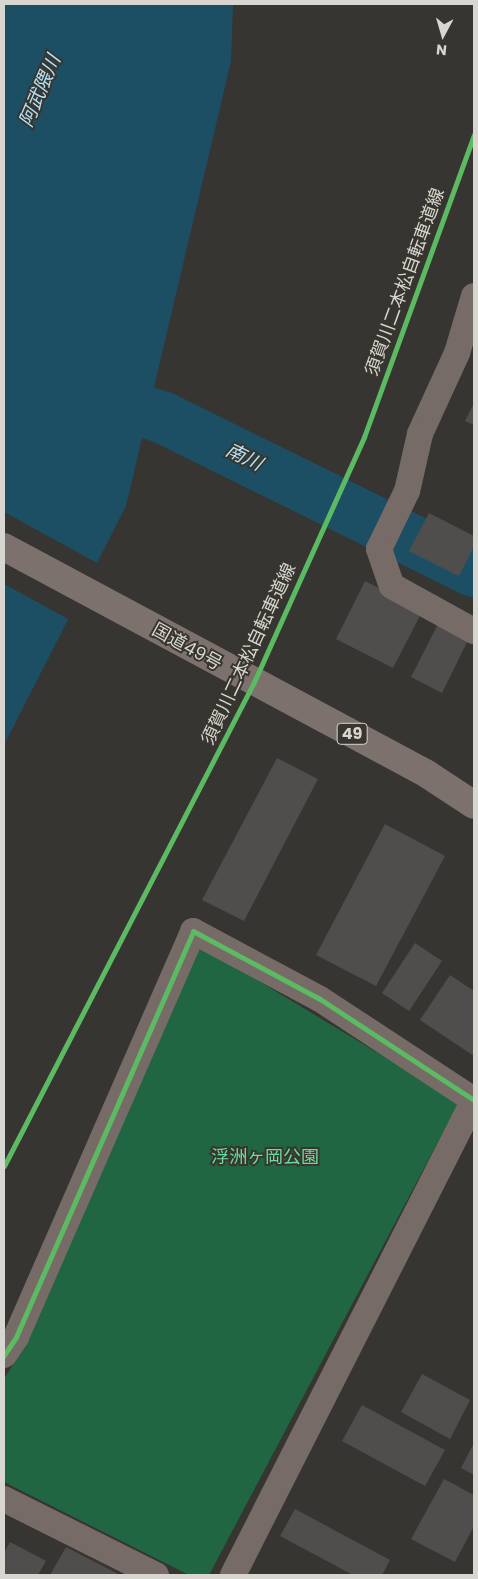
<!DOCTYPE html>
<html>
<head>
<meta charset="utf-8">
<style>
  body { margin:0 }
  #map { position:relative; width:478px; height:1579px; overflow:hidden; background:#363531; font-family:Poppins,"Noto Sans JP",sans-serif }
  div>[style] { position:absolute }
  .green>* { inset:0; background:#216642 }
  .water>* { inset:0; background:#1d4f64 }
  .pier>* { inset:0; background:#363531 }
  .river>* { height:52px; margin:-26px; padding:0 26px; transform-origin:26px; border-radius:26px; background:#1d4f64 }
  .building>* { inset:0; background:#4f4e4d }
  .street>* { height:26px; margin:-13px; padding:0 13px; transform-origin:13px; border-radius:13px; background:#766b67 }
  .highway>* { height:28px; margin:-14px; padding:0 14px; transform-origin:14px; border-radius:14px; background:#7c716d }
  .cycleway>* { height:5px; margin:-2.5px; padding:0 2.5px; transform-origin:2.5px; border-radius:2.5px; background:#5cba63 }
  span { translate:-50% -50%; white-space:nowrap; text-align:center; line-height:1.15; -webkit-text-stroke:4px #38362f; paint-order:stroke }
  .shield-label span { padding:1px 4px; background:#38362f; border:1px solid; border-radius:4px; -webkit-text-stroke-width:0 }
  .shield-label { font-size:16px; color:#d7d6d1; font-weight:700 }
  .street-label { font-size:18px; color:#d7d6d1 }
  .park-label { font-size:18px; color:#69de9c }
  .water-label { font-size:19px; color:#b4e3f9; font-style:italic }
  .frame { position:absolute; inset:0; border:5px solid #d7d6d1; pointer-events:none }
  .north { position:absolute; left:418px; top:10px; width:50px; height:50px; -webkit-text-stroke:4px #38362f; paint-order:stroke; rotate:186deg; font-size:14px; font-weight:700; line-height:20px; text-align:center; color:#d7d6d1 }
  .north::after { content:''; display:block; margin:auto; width:18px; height:22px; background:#d7d6d1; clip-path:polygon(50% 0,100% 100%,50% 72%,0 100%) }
</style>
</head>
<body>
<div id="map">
  <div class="green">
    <div style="clip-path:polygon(199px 945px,459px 1102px,209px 1575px,189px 1575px,4px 1482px,4px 1379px,24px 1347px)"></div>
  </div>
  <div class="water">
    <div style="clip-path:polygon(4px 4px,233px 4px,231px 61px,126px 506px,4px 745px)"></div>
  </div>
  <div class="pier">
    <div style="clip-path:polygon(4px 512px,99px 564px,70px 620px,4px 584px)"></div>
  </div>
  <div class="river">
    <div style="left:4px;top:365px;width:169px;rotate:18.3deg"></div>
    <div style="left:164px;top:418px;width:346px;rotate:26.3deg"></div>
  </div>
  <div class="building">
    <div style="clip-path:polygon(474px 403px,474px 425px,465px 421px)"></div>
    <div style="clip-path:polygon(429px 513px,474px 536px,474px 546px,459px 576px,409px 551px)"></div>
    <div style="clip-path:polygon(365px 581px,423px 610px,393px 668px,336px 639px)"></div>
    <div style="clip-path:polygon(440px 620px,470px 636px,442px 693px,411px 677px)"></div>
    <div style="clip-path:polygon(277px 758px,318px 779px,244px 921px,202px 900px)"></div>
    <div style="clip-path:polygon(385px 824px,445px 856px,376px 986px,316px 955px)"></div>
    <div style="clip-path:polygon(415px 943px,442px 961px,409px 1011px,382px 993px)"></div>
    <div style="clip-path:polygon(450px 975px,474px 991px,474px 1056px,420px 1020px)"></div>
    <div style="clip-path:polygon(422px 1374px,470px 1400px,450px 1439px,401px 1412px)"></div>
    <div style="clip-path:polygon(362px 1405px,445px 1450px,425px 1486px,342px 1441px)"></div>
    <div style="clip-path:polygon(474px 1443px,474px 1475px,461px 1468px)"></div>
    <div style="clip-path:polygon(444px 1479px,474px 1495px,474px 1526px,455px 1562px,411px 1539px)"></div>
    <div style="clip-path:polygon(295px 1509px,390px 1560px,382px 1575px,353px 1575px,280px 1536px)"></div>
    <div style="clip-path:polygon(10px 1542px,46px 1561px,38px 1575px,4px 1574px,4px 1553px)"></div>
    <div style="clip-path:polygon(66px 1547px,120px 1575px,50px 1575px)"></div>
  </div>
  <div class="street">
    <div style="left:474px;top:296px;width:59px;rotate:106.6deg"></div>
    <div style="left:457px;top:353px;width:89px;rotate:114.6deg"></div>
    <div style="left:420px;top:434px;width:58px;rotate:102.8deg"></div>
    <div style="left:407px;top:491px;width:64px;rotate:115.8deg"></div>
    <div style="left:379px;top:549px;width:39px;rotate:71deg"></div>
    <div style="left:392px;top:586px;width:94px;rotate:28.8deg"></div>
    <div style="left:4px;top:1355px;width:22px;rotate:-56deg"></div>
    <div style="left:16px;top:1337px;width:443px;rotate:-66.4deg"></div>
    <div style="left:193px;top:931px;width:144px;rotate:28.2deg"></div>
    <div style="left:320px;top:999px;width:184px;rotate:33.3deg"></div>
    <div style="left:4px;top:1499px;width:170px;rotate:26.6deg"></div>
    <div style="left:233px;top:1575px;width:533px;rotate:-63.1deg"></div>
  </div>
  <div class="highway">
    <div style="left:4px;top:547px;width:480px;rotate:28.2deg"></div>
    <div style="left:427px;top:774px;width:56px;rotate:33.4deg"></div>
  </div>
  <div class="cycleway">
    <div style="left:4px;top:1166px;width:545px;rotate:-62.68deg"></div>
    <div style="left:254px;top:682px;width:269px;rotate:-65.8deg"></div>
    <div style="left:364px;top:437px;width:322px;rotate:-70deg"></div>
    <div style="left:4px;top:1355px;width:22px;rotate:-56deg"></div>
    <div style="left:16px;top:1337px;width:443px;rotate:-66.4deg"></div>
    <div style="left:193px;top:931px;width:144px;rotate:28.2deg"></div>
    <div style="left:320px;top:999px;width:184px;rotate:33.3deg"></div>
  </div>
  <div class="shield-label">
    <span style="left:352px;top:734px">49</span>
  </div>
  <div class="street-label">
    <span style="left:405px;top:282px;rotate:-70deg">須賀川二本松自転車道線</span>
    <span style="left:187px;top:647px;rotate:29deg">国道49号</span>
    <span style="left:249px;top:654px;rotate:-65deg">須賀川二本松自転車道線</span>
  </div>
  <div class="park-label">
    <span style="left:265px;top:1157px">浮洲ヶ岡公園</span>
  </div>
  <div class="water-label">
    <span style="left:40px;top:91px;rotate:-67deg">阿武隈川</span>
    <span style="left:244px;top:457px;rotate:26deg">南川</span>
  </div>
  <div class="frame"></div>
  <div class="north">N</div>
</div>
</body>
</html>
